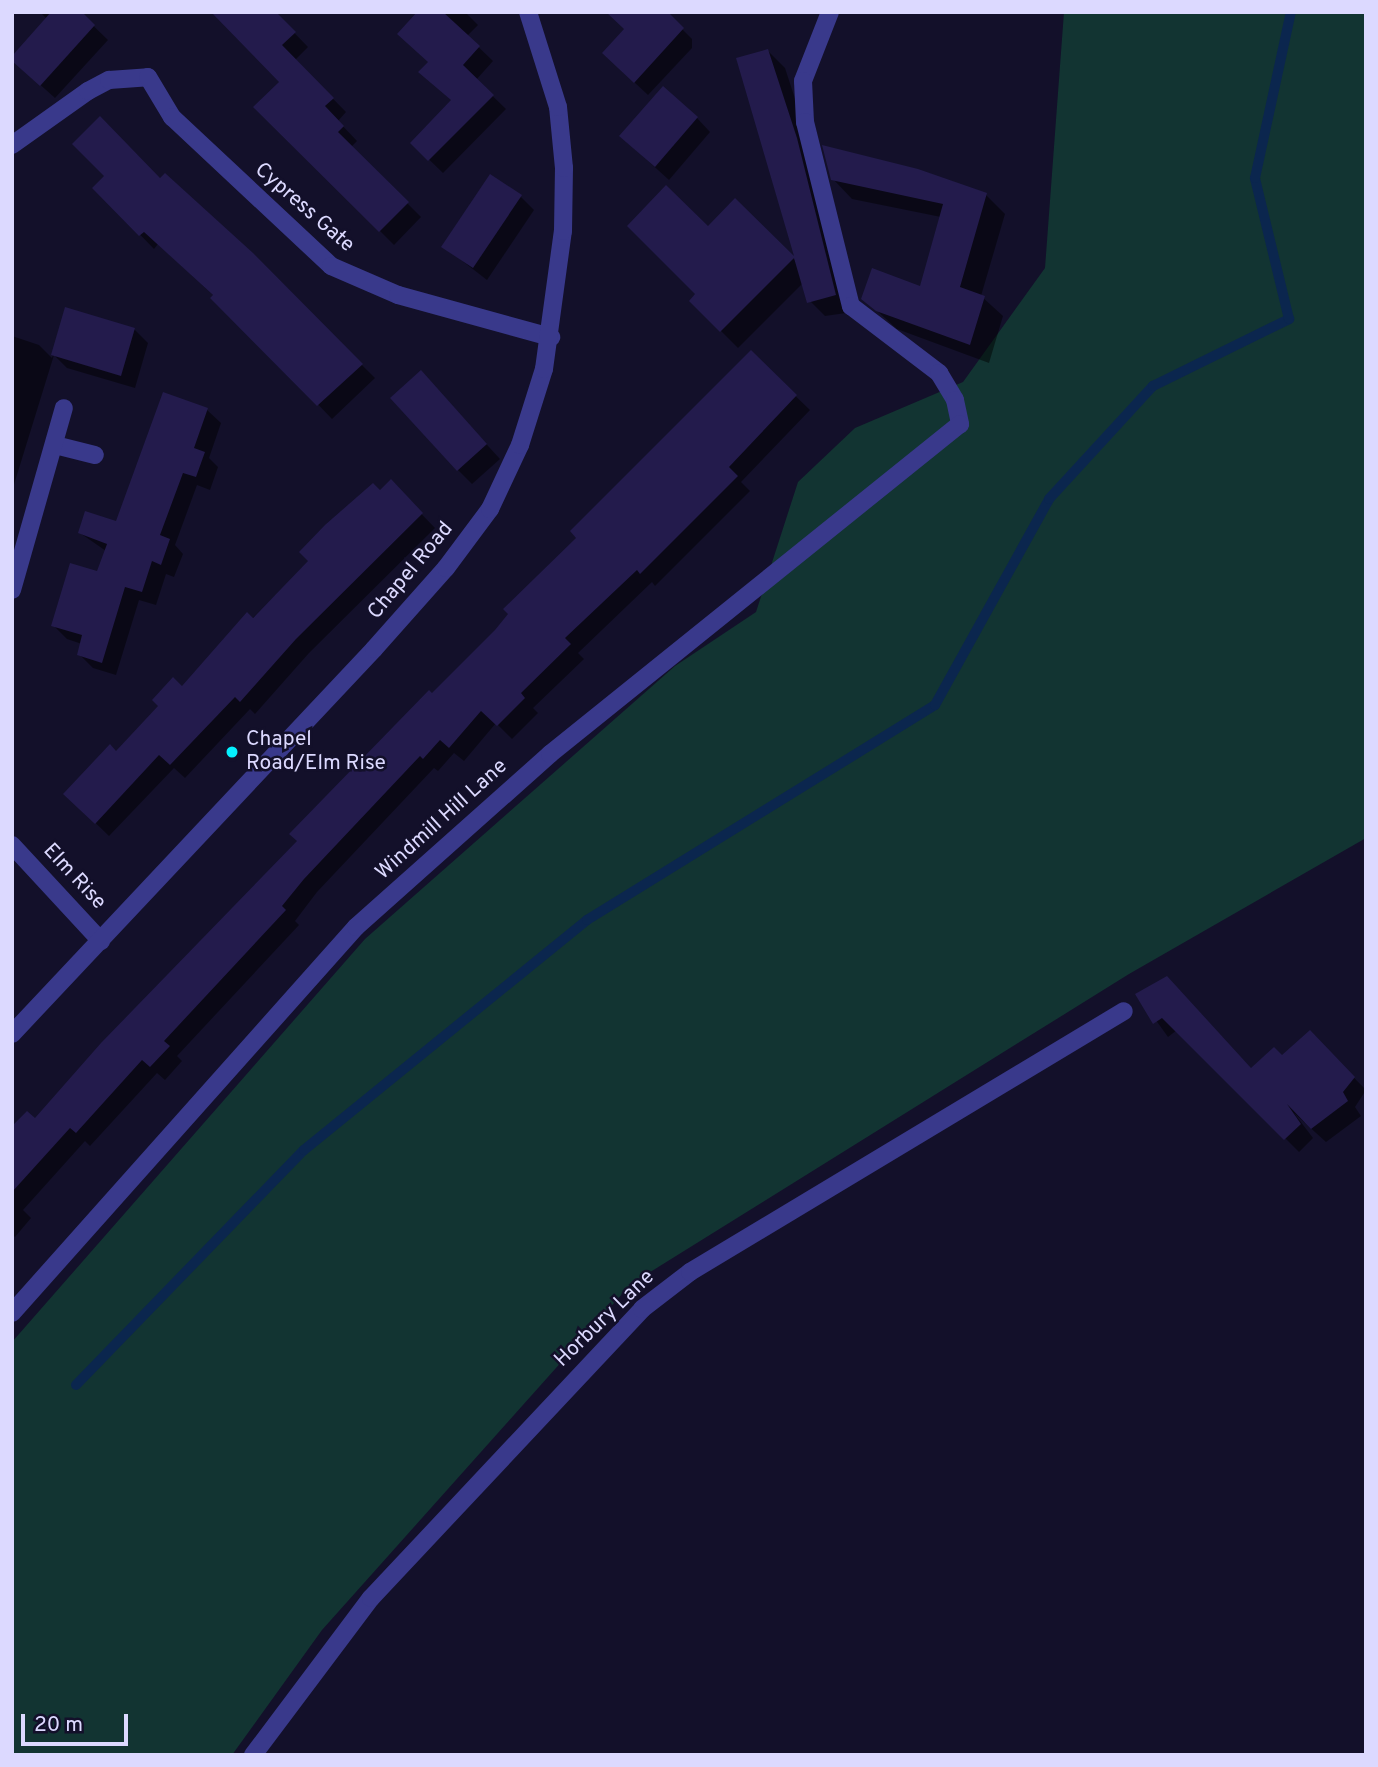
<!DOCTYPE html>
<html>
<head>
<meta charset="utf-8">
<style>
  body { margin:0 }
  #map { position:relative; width:1378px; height:1767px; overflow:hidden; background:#13102a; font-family:Overpass,sans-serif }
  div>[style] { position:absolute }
  .green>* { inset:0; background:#123432 }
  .shadow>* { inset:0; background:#0007 }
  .stream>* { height:10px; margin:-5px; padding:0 5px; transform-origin:5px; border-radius:5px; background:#0b264e }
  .building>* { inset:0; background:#231b4c }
  .service>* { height:18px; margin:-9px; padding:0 9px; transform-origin:9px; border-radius:9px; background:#39398b }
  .minor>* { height:18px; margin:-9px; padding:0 9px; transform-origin:9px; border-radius:9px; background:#39398b }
  .dots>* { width:19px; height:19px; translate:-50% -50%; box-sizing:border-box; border:4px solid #13102a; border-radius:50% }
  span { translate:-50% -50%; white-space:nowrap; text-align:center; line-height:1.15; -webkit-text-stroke:5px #13102a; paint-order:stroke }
  .street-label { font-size:21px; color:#dcd9ff }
  .poi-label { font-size:21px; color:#dcd9ff }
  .left { translate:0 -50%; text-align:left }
  .frame { position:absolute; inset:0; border:14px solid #dcd9ff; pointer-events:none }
  .scale { position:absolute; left:21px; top:1714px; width:107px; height:32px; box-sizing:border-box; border:4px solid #dcd9ff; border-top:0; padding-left:9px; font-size:21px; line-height:24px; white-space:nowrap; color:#dcd9ff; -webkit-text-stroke:5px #13102a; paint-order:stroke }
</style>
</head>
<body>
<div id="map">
  <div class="green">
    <div style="clip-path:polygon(1064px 12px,1366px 12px,1366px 838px,1129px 974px,631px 1284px,322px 1630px,232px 1755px,12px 1755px,12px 1342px,365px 939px,675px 666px,756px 612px,798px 482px,855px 428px,963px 382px,1045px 268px)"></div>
  </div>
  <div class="shadow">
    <div style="clip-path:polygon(40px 12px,79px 12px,108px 40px,55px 98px,26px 72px,47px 19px)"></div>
    <div style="clip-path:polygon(274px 12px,308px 47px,295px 60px,346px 112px,338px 121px,357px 141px,351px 147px,421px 217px,394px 245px,256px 107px,281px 82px)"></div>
    <div style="clip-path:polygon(419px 12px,465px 12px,478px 25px,467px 36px,493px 61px,476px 80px,506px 109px,443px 173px,412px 143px,453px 101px,429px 62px)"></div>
    <div style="clip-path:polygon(665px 12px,692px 39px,692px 48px,648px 95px,618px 67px)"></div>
    <div style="clip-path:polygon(768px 51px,785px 68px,814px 157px,853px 312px,825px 316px,808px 299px,803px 283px,738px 348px,691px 301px,698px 294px,708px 228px,735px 201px,797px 262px)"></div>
    <div style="clip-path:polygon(697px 118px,710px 132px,669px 180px,636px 150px)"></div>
    <div style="clip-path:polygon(833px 179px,986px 195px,1005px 214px,981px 296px,1003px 316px,989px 363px,897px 329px,863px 298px,921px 289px,941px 217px,852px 199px)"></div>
    <div style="clip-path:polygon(95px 188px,251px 255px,375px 378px,332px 419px,214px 296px,158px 244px,154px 249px)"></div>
    <div style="clip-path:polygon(521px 197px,534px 210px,487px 280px,443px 246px)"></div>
    <div style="clip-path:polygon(66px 309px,134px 329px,148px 343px,135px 388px,67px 368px,54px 355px,12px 491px,12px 336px,39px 345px,52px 358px)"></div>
    <div style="clip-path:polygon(751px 353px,810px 410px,741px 482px,750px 491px,655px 586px,652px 582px,578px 653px,584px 659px,533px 708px,538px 713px,512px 739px,496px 723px,464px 761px,454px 753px,438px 771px,434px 768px,317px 892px,295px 921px,299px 925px,177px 1056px,182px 1061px,165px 1080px,157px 1073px,90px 1146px,85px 1141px,23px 1210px,31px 1218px,15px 1237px,12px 1234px,12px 1129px,35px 1121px,497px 631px)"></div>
    <div style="clip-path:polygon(434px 387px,500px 459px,472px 484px,458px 470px)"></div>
    <div style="clip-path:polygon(207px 410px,221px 423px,209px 458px,218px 467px,210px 490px,197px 485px,175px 545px,183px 554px,174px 577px,166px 574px,156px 605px,139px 600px,116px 675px,93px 668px,79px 654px,82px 644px,67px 639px,53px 625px,98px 573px,106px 551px,80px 533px,117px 523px)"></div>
    <div style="clip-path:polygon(380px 492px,404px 496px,435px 528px,309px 653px,255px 714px,250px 709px,185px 778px,174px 768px,109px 836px,79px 807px,116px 753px)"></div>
    <div style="clip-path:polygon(1137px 994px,1251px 1070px,1282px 1058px,1310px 1033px,1366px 1090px,1355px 1107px,1361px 1116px,1326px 1142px,1294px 1113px,1313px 1138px,1299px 1152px,1177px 1030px,1168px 1037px)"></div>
  </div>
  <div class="stream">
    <div style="left:76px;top:1385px;width:327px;rotate:-45.9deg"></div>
    <div style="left:304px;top:1150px;width:365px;rotate:-39.1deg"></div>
    <div style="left:587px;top:920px;width:409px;rotate:-31.7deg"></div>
    <div style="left:935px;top:705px;width:235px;rotate:-61deg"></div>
    <div style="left:1049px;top:499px;width:154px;rotate:-47.4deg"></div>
    <div style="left:1153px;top:386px;width:152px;rotate:-26.2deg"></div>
    <div style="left:1289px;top:319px;width:145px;rotate:-103.6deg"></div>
    <div style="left:1255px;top:178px;width:170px;rotate:-77.8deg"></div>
  </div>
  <div class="building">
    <div style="clip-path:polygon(51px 12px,82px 12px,95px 25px,40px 86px,12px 61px,12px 56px)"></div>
    <div style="clip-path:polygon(211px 12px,276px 12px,296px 32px,282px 45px,334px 98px,325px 106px,344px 126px,338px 132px,409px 202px,379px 232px,253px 107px,279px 82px)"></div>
    <div style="clip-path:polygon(417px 12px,443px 12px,480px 46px,463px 65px,494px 95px,428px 161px,410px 143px,451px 100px,418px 72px,428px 62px,397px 34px)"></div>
    <div style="clip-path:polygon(606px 12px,668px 12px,684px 28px,634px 83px,602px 53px,624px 29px)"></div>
    <div style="clip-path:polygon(768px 49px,797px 138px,836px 295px,807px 303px,794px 258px,720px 332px,689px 301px,695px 294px,627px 226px,666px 185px,708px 226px,735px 198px,794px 256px,736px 58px)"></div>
    <div style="clip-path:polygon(663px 86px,698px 117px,655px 167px,619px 136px)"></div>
    <div style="clip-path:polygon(100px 116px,160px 178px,165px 173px,253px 253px,363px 364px,317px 406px,210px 298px,213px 295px,144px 232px,139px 236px,92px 188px,104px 176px,72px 144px)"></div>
    <div style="clip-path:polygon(822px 145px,918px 169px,987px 193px,960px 287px,985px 296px,970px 345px,876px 311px,861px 299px,872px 268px,920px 286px,943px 204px,831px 180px)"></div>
    <div style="clip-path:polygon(490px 174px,522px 195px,473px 268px,441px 247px)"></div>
    <div style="clip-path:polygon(65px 307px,135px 328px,121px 376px,51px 355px)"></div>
    <div style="clip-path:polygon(751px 350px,797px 395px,729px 467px,738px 476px,640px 574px,637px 570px,565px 638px,571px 644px,521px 693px,525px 698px,497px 726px,481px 711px,449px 748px,440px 740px,423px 759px,420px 756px,304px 879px,282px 906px,286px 910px,164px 1041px,170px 1046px,150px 1067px,142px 1060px,76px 1133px,70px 1128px,12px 1192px,12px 1126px,27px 1111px,35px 1118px,101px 1043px,297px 841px,289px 834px,429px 690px,432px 693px,495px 630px,508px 614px,503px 609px,576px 538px,570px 531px)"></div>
    <div style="clip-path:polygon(421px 370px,487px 444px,457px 471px,390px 398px)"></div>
    <div style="clip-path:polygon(163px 392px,208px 408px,194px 448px,205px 452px,196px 477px,183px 473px,160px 535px,170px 539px,161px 565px,152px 561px,142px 592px,125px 587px,102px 663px,77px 655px,82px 635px,51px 626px,70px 563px,97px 571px,107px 544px,78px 533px,85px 511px,116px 521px)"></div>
    <div style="clip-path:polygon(391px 479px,423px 513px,296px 639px,240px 702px,235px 697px,170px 765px,159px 755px,95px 824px,63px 794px,110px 744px,116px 751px,158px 706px,152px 700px,173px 677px,182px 686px,247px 612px,253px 618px,308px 561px,299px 552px,325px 525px,373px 483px,380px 490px)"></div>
    <div style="clip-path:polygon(1167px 976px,1251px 1068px,1274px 1047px,1282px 1055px,1310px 1030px,1355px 1077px,1343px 1092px,1348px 1101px,1311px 1129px,1287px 1104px,1301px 1124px,1284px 1140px,1162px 1018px,1153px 1024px,1135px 994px)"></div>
  </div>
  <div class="service">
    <div style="left:830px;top:12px;width:74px;rotate:111.4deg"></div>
    <div style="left:803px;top:81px;width:41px;rotate:87.2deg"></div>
    <div style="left:805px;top:122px;width:190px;rotate:76deg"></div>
    <div style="left:851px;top:306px;width:111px;rotate:37.3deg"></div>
    <div style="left:939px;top:373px;width:31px;rotate:59deg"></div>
    <div style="left:955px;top:400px;width:25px;rotate:78deg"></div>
    <div style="left:12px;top:145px;width:93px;rotate:-35.4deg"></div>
    <div style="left:88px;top:91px;width:24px;rotate:-28deg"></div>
    <div style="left:109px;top:80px;width:39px;rotate:-4deg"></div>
  </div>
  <div class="minor">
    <div style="left:148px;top:77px;width:47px;rotate:59deg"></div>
    <div style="left:172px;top:117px;width:218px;rotate:43.1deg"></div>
    <div style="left:331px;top:266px;width:73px;rotate:23.4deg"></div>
    <div style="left:398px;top:295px;width:159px;rotate:15.4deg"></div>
    <div style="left:55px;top:445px;width:41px;rotate:14deg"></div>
    <div style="left:12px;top:590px;width:189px;rotate:-74.1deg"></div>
    <div style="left:12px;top:845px;width:131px;rotate:47.2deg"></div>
    <div style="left:12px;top:1034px;width:528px;rotate:-46.76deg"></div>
    <div style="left:374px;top:649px;width:108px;rotate:-48.4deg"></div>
    <div style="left:446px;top:568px;width:74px;rotate:-53.3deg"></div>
    <div style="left:490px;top:509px;width:71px;rotate:-64.9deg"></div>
    <div style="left:520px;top:445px;width:80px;rotate:-72.5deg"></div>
    <div style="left:544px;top:369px;width:139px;rotate:-82.2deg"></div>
    <div style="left:563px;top:231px;width:63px;rotate:-89.1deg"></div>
    <div style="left:564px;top:168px;width:61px;rotate:-95.6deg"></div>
    <div style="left:558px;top:107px;width:100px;rotate:-107.5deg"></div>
    <div style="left:12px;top:1313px;width:517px;rotate:-48.29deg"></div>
    <div style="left:356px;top:927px;width:260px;rotate:-41.7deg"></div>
    <div style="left:550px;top:754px;width:526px;rotate:-38.83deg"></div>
    <div style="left:253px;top:1755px;width:196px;rotate:-53.1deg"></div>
    <div style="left:371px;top:1598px;width:396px;rotate:-46.8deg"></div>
    <div style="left:642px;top:1309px;width:61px;rotate:-37.6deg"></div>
    <div style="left:690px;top:1272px;width:506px;rotate:-31.02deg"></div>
  </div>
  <div class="dots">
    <div style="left:232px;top:752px;background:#05f0ff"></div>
  </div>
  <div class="street-label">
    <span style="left:304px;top:208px;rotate:41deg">Cypress Gate</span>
    <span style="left:411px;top:571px;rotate:-50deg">Chapel Road</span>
    <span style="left:442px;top:820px;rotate:-42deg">Windmill Hill Lane</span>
    <span style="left:74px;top:877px;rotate:47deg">Elm Rise</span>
    <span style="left:605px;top:1319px;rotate:-44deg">Horbury Lane</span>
  </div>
  <div class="poi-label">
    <span class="left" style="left:246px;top:752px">Chapel<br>Road/Elm Rise</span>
  </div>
  <div class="frame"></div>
  <div class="scale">20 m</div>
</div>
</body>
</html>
